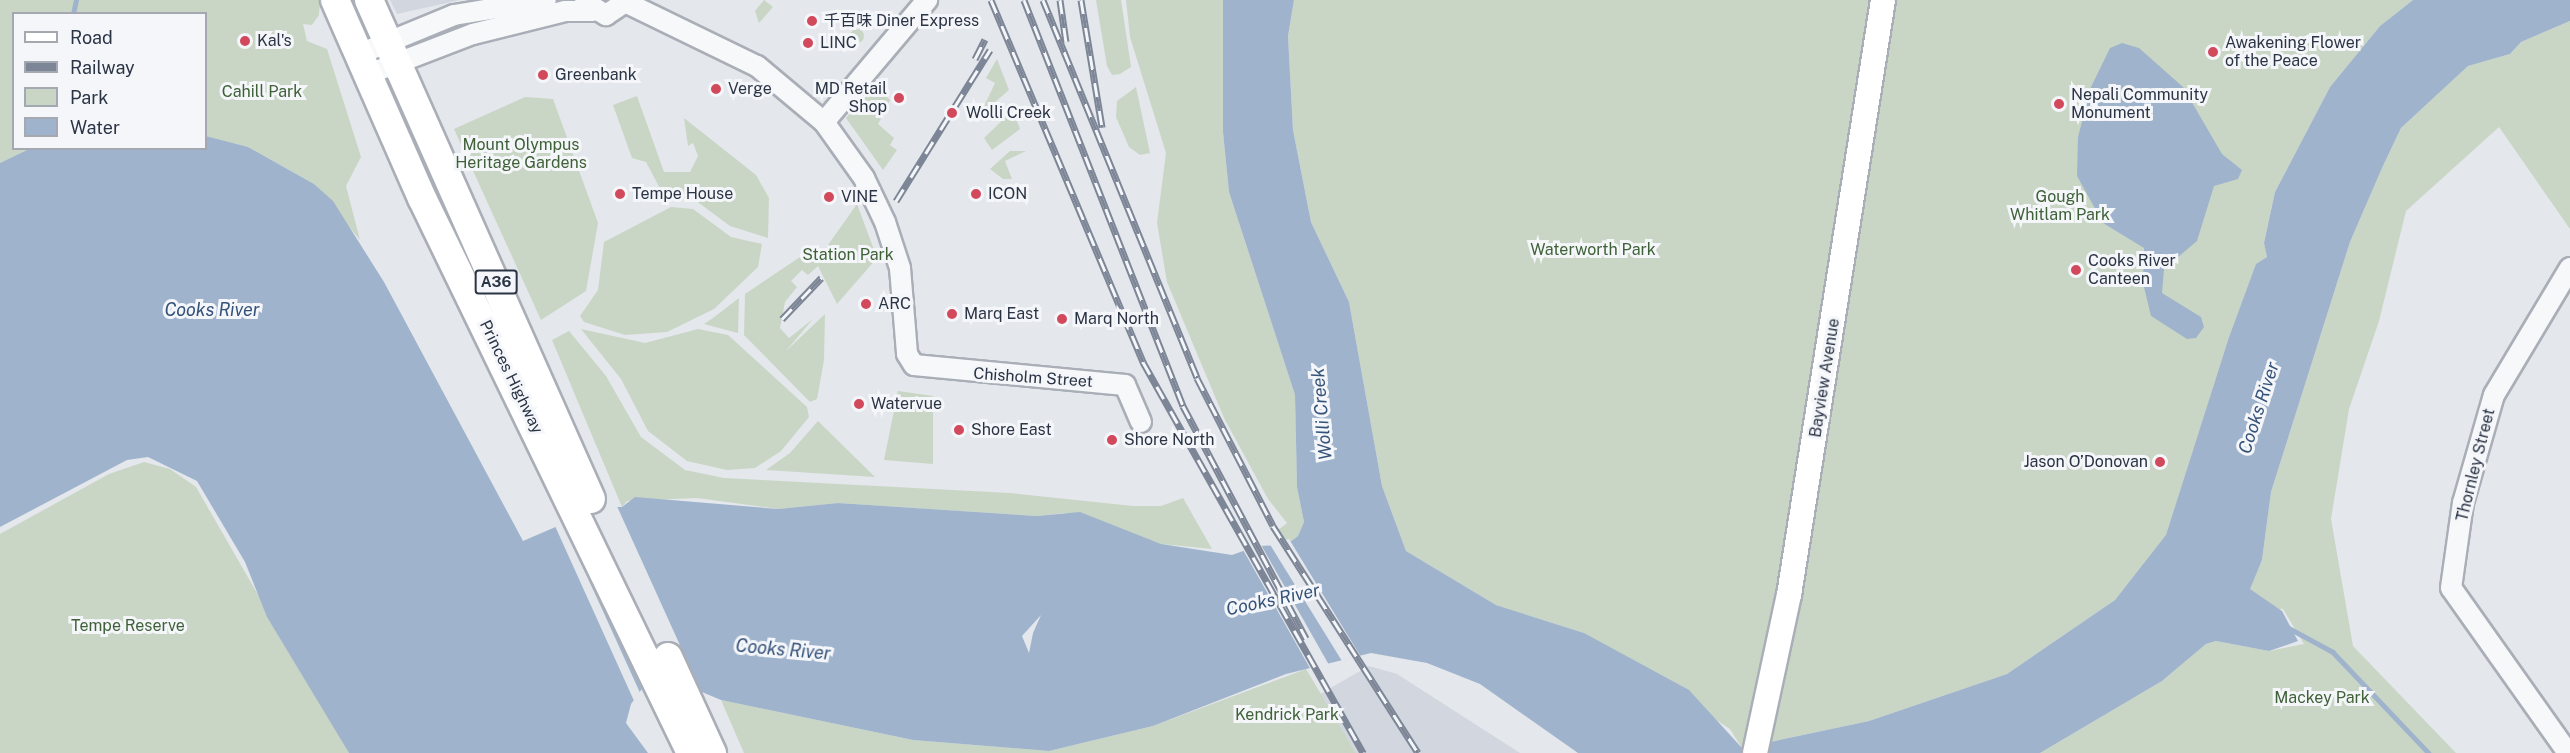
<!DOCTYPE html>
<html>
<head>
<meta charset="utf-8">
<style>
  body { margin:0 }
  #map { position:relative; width:2570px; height:753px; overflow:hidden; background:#e4e7ec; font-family:"Public Sans","Noto Sans SC",sans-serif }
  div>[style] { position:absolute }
  .built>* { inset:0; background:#d2d6de }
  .green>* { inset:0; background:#c9d6c5 }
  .round { border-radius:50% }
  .water>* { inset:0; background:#9fb4cc }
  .pier>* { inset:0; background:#e4e7ec }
  .stream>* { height:4.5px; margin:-2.25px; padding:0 2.25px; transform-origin:2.25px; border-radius:2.25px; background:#9fb4cc }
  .roads { filter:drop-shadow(2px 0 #a9aeb7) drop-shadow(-2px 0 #a9aeb7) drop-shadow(0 2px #a9aeb7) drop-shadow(0 -2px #a9aeb7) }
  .minor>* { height:20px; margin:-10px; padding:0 10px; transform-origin:10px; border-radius:10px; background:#f7f8fa }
  .major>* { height:24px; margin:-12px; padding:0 12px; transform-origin:12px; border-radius:12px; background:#fff }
  .highway>* { height:28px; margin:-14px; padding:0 14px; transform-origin:14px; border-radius:14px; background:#fff }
  .rail>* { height:7px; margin-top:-3.5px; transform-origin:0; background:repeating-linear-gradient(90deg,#f4f6f9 0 14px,#7d8696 0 28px); box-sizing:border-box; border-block:2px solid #7d8696 }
  .dots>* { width:16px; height:16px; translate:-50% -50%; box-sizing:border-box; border:3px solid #f4f6f9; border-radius:50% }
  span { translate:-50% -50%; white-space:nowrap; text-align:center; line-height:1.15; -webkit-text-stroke:6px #f4f6f9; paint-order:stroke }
  .shield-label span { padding:2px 4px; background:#f4f6f9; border:2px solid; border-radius:4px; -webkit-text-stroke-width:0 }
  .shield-label { font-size:15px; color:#2b3445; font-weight:700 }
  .poi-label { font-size:16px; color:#2b3445 }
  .left { translate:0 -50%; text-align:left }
  .right { translate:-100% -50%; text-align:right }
  .park-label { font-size:16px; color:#3f6138 }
  .street-label { font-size:16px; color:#2b3445 }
  .water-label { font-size:18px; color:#34527a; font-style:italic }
  .legend { position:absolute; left:12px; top:12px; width:195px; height:138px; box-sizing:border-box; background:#f4f6f9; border:2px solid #a4a8b1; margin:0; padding:8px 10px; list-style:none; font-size:18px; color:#2b3445 }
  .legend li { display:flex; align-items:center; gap:12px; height:30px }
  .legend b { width:30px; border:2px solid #a4a8b1 }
</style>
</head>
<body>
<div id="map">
  <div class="built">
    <div style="clip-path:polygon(390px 0,460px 0,397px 14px)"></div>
    <div style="clip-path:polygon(1369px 666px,1397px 674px,1520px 753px,1356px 753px,1320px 694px)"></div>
  </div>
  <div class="green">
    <div style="clip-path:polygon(0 0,320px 0,319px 15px,312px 25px,303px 24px,307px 41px,327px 49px,361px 157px,346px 186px,360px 240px,314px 184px,248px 147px,206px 136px,206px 14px,14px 14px,14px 148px,29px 149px,0 163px)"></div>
    <div style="clip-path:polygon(764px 0,773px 7px,759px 23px,755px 11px)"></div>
    <div style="clip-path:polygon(1096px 0,1121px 0,1131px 67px,1120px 74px,1112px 75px,1107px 66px)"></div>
    <div style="clip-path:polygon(1126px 0,1223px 0,1223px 132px,1229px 192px,1295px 395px,1297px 487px,1304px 522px,1298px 536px,1286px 545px,1278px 530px,1287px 523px,1268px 499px,1224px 418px,1167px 282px,1157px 223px,1166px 153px,1130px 37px)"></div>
    <div style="clip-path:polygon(1294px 0,2413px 0,2380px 26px,2330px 87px,2275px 192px,2264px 243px,2267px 257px,2256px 265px,2229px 337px,2166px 536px,2115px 600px,2007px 674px,1869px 721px,1742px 748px,1730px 729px,1584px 633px,1496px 605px,1406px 551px,1382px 486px,1349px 302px,1311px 222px,1293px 130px,1288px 36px)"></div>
    <div style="clip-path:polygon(2570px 21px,2570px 229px,2499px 127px,2406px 211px,2379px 321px,2349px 409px,2331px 519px,2353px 646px,2456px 753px,2040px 753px,2162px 681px,2206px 644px,2216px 641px,2269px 651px,2304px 644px,2283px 609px,2270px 609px,2249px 589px,2262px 560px,2271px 492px,2350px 242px,2382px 168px,2401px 128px,2468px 66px,2510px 54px,2521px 42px)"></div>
    <div class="round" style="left:850px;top:29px;width:14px;height:14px"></div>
    <div style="clip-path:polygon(997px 59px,1009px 90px,980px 115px,995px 83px,986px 78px)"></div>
    <div style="clip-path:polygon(875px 85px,890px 100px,878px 124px,894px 138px,890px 145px,897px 150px,883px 170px,846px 118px)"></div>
    <div style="clip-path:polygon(1136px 87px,1150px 153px,1140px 155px,1129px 147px,1116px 117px,1117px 101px)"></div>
    <div style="clip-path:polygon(637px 96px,664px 172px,690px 172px,698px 156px,693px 143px,688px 146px,684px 118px,756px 175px,769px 198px,768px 238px,730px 226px,695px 200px,663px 194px,646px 162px,632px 158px,613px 105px)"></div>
    <div style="clip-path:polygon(525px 97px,553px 99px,598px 223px,586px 291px,541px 320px,454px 129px)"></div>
    <div style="clip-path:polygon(1013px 110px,1020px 129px,992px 150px,984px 138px)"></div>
    <div style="clip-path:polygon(1010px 151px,1026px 151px,1005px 161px,1012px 179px,1003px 179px,990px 169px)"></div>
    <div style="clip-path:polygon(857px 204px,877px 258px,837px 304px,818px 266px,808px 275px,802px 270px,791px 281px,797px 287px,785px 302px,780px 328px,789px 338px,813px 319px,786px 351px,825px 314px,824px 360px,817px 399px,810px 402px,744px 335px,745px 294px,806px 253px,816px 262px)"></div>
    <div style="clip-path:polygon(671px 207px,693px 209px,731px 237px,762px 244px,758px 267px,714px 309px,667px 332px,625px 335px,584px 322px,580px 316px,598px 290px,604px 242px)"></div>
    <div style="clip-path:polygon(739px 298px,738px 333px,704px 324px,713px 318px)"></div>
    <div style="clip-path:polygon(581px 329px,645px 343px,698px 329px,728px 335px,807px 407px,809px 417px,781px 451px,755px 468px,727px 470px,687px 461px,648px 431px,621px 379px)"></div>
    <div style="clip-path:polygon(569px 331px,606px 376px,641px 437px,685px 470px,724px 478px,1010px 493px,1133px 506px,1161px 506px,1183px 498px,1212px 549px,1161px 544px,1065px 513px,1037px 516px,838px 503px,778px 509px,697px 498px,627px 501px,622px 507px,552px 340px)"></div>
    <div style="clip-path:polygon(898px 391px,933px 396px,933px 464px,884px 460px)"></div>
    <div style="clip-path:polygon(818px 421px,875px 477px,766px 470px,790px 453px)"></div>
    <div style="clip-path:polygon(144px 462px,170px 469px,196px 487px,349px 753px,0 753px,0 534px,109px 474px)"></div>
    <div style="clip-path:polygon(1306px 669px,1356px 753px,744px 753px,721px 700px,913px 740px,1049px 751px,1153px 726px)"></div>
  </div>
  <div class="water">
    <div style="clip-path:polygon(evenodd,1223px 0,1294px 0,1288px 36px,1293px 130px,1311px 222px,1349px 302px,1382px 486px,1406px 551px,1496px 605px,1584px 633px,1689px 690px,1742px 748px,1869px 721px,2007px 674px,2115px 600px,2166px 535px,2229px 337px,2256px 264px,2267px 257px,2264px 243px,2275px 192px,2330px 87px,2380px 26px,2413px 0,2570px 0,2570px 21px,2521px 42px,2510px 54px,2468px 66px,2401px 128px,2382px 168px,2350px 242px,2271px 492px,2262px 560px,2250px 589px,2282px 611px,2298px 641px,2269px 651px,2216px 641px,2206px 644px,2162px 681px,2040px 753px,1578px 753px,1480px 684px,1427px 663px,1371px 653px,1286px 674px,1153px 726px,1049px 751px,913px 740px,721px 700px,671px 679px,644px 686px,631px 704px,626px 723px,648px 753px,349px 753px,267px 617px,245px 562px,197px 481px,148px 457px,127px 460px,0 527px,0 163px,29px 149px,206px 148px,206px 136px,248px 147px,314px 184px,333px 201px,384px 282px,523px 541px,602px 507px,622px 507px,635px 497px,778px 509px,838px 503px,1037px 516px,1080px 512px,1161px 544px,1232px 555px,1257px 546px,1286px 545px,1298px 536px,1304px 522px,1297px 487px,1295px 395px,1229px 192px,1223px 132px,1223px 0,1041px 615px,1033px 633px,1029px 653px,1022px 636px,1041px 615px)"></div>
    <div style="clip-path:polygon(2122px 43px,2139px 48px,2183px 87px,2222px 154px,2242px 170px,2238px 179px,2214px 186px,2197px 241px,2164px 269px,2162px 293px,2201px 317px,2204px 327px,2196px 338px,2187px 339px,2151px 316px,2143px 283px,2144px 248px,2103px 223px,2077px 176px,2078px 137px,2091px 87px,2110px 48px)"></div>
  </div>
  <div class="pier">
    <div style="clip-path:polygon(601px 504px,616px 504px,703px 696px,670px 682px,568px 521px)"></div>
    <div style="clip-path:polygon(563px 523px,641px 695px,635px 703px,555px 526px)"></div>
    <div style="clip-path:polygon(1289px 539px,1361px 657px,1342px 661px,1269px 543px)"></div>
    <div style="clip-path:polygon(1260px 543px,1329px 665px,1311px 670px,1242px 548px)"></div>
  </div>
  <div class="stream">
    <div style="left:73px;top:14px;width:14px;rotate:-78deg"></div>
    <div style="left:2287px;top:627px;width:52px;rotate:28.5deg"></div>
    <div style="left:2333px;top:652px;width:139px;rotate:46.5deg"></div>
  </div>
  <div class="roads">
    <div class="minor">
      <div style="left:585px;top:2px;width:25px;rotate:32deg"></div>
      <div style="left:606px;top:15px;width:27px;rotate:-34deg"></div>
      <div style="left:627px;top:3px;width:144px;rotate:25.9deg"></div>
      <div style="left:757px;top:66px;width:87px;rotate:39.9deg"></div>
      <div style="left:824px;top:122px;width:69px;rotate:54.5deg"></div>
      <div style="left:864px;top:178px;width:49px;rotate:64.5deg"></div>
      <div style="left:885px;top:222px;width:48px;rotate:71.9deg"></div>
      <div style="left:900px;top:268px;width:86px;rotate:85.3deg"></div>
      <div style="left:907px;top:354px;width:13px;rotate:58deg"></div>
      <div style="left:914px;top:365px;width:212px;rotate:5.4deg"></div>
      <div style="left:1125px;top:385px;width:40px;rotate:66.6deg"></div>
      <div style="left:357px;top:55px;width:105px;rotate:-22.4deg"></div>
      <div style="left:454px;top:15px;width:93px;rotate:-9.3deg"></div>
      <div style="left:366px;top:75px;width:115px;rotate:-21deg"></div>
      <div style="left:473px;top:34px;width:95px;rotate:-14deg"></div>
      <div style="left:565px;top:11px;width:28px"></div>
      <div style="left:824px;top:122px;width:160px;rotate:-49.8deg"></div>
      <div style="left:2568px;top:753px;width:202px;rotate:-125.3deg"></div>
      <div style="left:2451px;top:588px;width:86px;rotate:-82deg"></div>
      <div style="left:2463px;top:503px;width:112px;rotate:-74deg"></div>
      <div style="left:2494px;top:395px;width:148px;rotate:-59.1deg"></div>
    </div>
    <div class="major">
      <div style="left:1755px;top:753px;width:162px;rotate:-77.9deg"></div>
      <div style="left:1789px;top:595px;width:602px;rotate:-81.02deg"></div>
    </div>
    <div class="highway">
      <div style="left:335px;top:0;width:216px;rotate:66.3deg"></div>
      <div style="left:422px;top:198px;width:617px;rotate:64.14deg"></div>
      <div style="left:369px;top:0;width:546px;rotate:66.02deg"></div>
      <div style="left:668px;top:657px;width:106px;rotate:65.4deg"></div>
    </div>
  </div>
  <div class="rail">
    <div style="left:991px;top:0;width:393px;rotate:67.2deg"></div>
    <div style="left:1143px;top:362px;width:449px;rotate:60.6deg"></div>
    <div style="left:1024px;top:0;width:436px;rotate:68.6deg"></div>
    <div style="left:1183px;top:406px;width:263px;rotate:62.1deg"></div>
    <div style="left:1043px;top:0;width:408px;rotate:67.8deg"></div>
    <div style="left:1197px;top:378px;width:166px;rotate:62.8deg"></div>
    <div style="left:1273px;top:526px;width:269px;rotate:57.4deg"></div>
    <div style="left:1060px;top:0;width:42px;rotate:81.9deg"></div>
    <div style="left:1081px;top:0;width:129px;rotate:80.6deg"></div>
    <div style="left:975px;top:59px;width:22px;rotate:-63deg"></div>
    <div style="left:896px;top:201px;width:178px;rotate:-58.1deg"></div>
    <div style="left:782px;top:319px;width:57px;rotate:-46.4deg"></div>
  </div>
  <div class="dots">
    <div style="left:812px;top:21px;background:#d1495b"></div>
    <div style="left:245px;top:41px;background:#d1495b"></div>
    <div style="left:808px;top:43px;background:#d1495b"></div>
    <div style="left:2213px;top:52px;background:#d1495b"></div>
    <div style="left:543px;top:75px;background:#d1495b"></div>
    <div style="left:716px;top:89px;background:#d1495b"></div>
    <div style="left:899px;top:98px;background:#d1495b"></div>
    <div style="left:2059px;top:104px;background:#d1495b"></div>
    <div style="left:952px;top:113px;background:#d1495b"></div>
    <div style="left:620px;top:194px;background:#d1495b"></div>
    <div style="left:976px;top:194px;background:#d1495b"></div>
    <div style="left:829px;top:197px;background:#d1495b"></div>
    <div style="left:2076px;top:270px;background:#d1495b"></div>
    <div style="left:866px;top:304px;background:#d1495b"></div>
    <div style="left:952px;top:314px;background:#d1495b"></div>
    <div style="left:1062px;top:319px;background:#d1495b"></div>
    <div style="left:859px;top:404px;background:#d1495b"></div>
    <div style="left:959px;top:430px;background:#d1495b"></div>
    <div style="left:1112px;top:440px;background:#d1495b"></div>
    <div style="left:2160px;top:462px;background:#d1495b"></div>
  </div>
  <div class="shield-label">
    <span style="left:496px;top:282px">A36</span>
  </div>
  <div class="poi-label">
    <span class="left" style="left:824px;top:21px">千百味 Diner Express</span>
    <span class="left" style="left:257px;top:41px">Kal's</span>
    <span class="left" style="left:820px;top:43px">LINC</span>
    <span class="left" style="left:2225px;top:52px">Awakening Flower<br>of the Peace</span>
    <span class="left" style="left:555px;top:75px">Greenbank</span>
    <span class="left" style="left:728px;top:89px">Verge</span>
    <span class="right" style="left:887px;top:98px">MD Retail<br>Shop</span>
    <span class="left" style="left:2071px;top:104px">Nepali Community<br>Monument</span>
    <span class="left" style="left:966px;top:113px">Wolli Creek</span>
    <span class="left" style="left:632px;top:194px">Tempe House</span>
    <span class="left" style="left:988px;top:194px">ICON</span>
    <span class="left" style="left:841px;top:197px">VINE</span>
    <span class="left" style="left:2088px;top:270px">Cooks River<br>Canteen</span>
    <span class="left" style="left:878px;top:304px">ARC</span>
    <span class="left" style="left:964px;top:314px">Marq East</span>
    <span class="left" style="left:1074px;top:319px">Marq North</span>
    <span class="left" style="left:871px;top:404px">Watervue</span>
    <span class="left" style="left:971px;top:430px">Shore East</span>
    <span class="left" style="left:1124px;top:440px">Shore North</span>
    <span class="right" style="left:2148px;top:462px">Jason O’Donovan</span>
  </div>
  <div class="park-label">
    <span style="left:262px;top:92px">Cahill Park</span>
    <span style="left:521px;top:154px">Mount Olympus<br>Heritage Gardens</span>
    <span style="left:2060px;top:206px">Gough<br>Whitlam Park</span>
    <span style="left:1593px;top:250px">Waterworth Park</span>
    <span style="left:848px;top:255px">Station Park</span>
    <span style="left:128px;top:626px">Tempe Reserve</span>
    <span style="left:2322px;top:698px">Mackey Park</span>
    <span style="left:1287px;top:715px">Kendrick Park</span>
  </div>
  <div class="street-label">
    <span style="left:511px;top:377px;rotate:64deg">Princes Highway</span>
    <span style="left:1033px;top:378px;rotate:4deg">Chisholm Street</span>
    <span style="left:1825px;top:378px;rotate:-81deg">Bayview Avenue</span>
    <span style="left:2476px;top:465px;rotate:-76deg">Thornley Street</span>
  </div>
  <div class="water-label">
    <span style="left:212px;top:310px">Cooks River</span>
    <span style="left:2259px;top:408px;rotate:-72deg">Cooks River</span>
    <span style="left:1322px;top:414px;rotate:-95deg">Wolli Creek</span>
    <span style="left:1273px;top:600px;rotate:-12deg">Cooks River</span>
    <span style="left:783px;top:650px;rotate:5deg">Cooks River</span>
  </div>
  <ul class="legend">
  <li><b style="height:8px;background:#fff"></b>Road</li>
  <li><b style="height:8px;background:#7d8696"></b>Railway</li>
  <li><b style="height:16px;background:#c9d6c5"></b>Park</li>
  <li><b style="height:16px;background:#9fb4cc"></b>Water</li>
  </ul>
</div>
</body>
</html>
